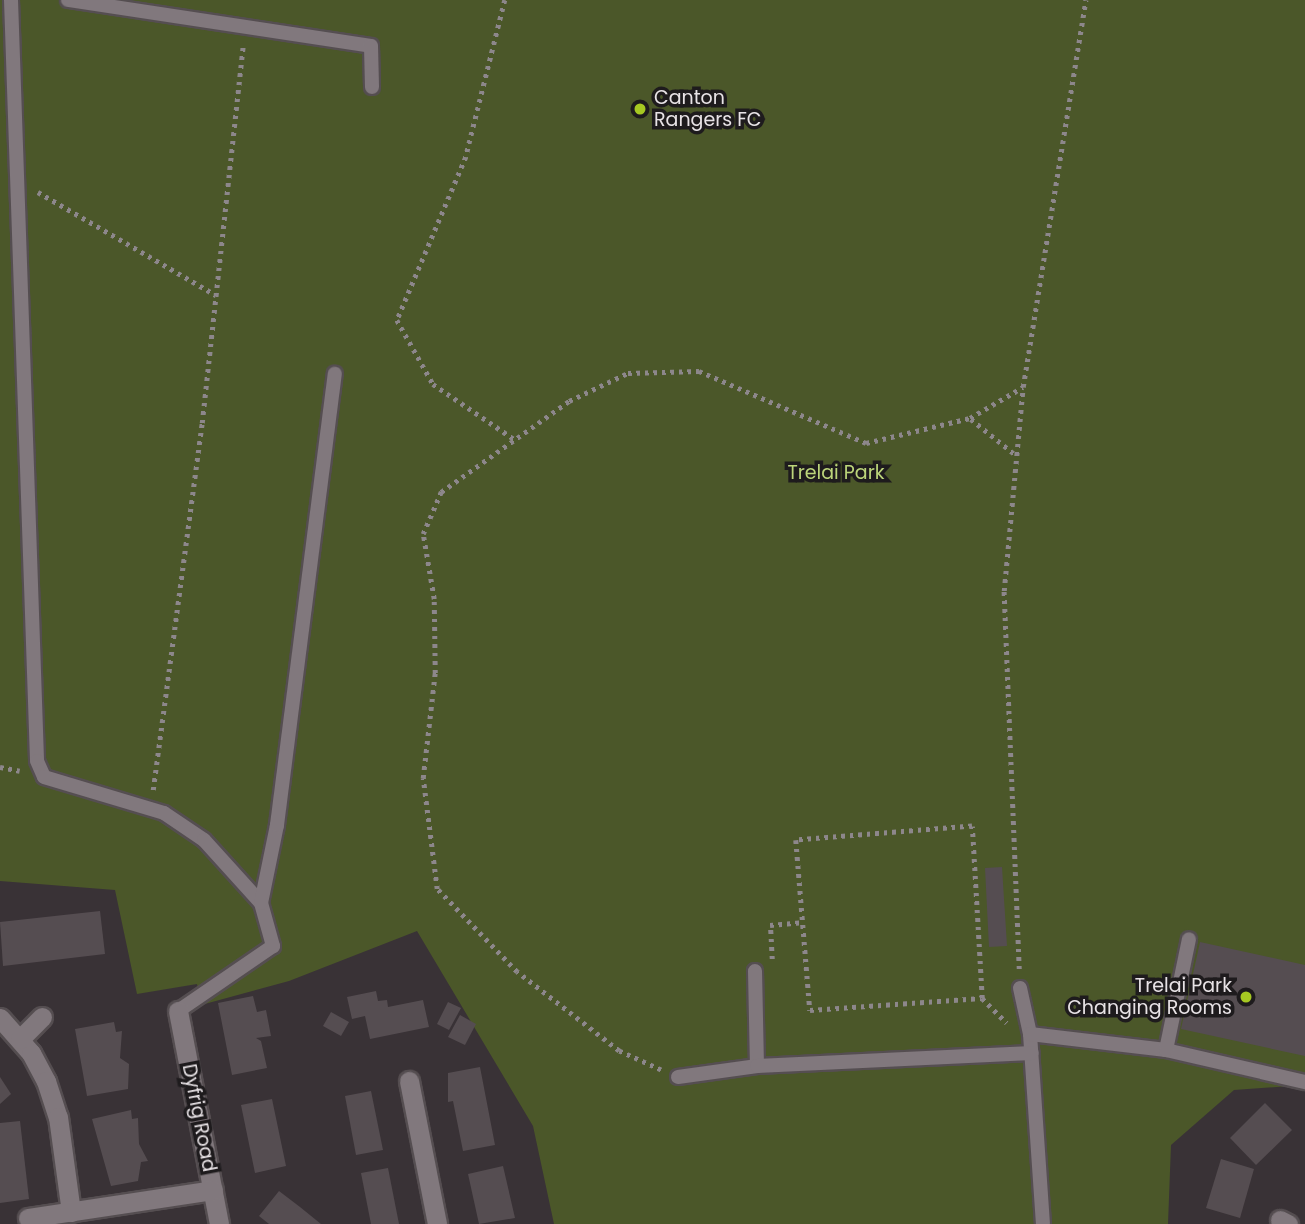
<!DOCTYPE html>
<html>
<head>
<meta charset="utf-8">
<style>
  body { margin:0 }
  #map { position:relative; width:1305px; height:1224px; overflow:hidden; background:#393236; font-family:Poppins,sans-serif }
  div>[style] { position:absolute }
  .green>* { inset:0; background:#4b5729 }
  .building>* { inset:0; background:#554d51 }
  .path>* { height:4.5px; margin-top:-2.25px; transform-origin:0; background:repeating-linear-gradient(90deg,#8d878b 0 3.5px,transparent 0 8.5px) }
  .roads { filter:drop-shadow(2px 0 #554e51) drop-shadow(-2px 0 #554e51) drop-shadow(0 2px #554e51) drop-shadow(0 -2px #554e51) }
  .service>* { height:14px; margin:-7px; padding:0 7px; transform-origin:7px; border-radius:7px; background:#81787d }
  .minor>* { height:19px; margin:-9.5px; padding:0 9.5px; transform-origin:9.5px; border-radius:9.5px; background:#81787d }
  .dots>* { width:19px; height:19px; translate:-50% -50%; box-sizing:border-box; border:4px solid #1e1b1d; border-radius:50% }
  span { translate:-50% -50%; white-space:nowrap; text-align:center; line-height:1.15; -webkit-text-stroke:7px #1e1b1d; paint-order:stroke }
  .poi-label { font-size:19px; color:#e8e3e6 }
  .left { translate:0 -50%; text-align:left }
  .right { translate:-100% -50%; text-align:right }
  .park-label { font-size:19px; color:#bcd57a }
  .street-label { font-size:19px; color:#e8e3e6 }
</style>
</head>
<body>
<div id="map">
  <div class="green">
    <div style="clip-path:polygon(0 0,1305px 0,1305px 1085px,1234px 1090px,1171px 1145px,1168px 1224px,554px 1224px,533px 1126px,417px 931px,289px 981px,201px 1005px,197px 984px,137px 994px,115px 890px,0 881px)"></div>
  </div>
  <div class="building">
    <div style="clip-path:polygon(1002px 867px,1007px 946px,989px 947px,985px 868px)"></div>
    <div style="clip-path:polygon(100px 911px,105px 954px,3px 966px,0 922px)"></div>
    <div style="clip-path:polygon(1200px 942px,1305px 965px,1305px 1056px,1181px 1029px)"></div>
    <div style="clip-path:polygon(376px 991px,378px 1001px,387px 1000px,388px 1007px,423px 1000px,429px 1027px,370px 1039px,365px 1016px,352px 1019px,347px 997px)"></div>
    <div style="clip-path:polygon(253px 996px,257px 1012px,266px 1010px,271px 1036px,256px 1038px,261px 1041px,267px 1068px,232px 1075px,218px 1003px)"></div>
    <div style="clip-path:polygon(448px 1002px,461px 1008px,449px 1030px,437px 1024px)"></div>
    <div style="clip-path:polygon(331px 1012px,349px 1022px,341px 1036px,323px 1026px)"></div>
    <div style="clip-path:polygon(460px 1015px,476px 1024px,465px 1045px,448px 1037px)"></div>
    <div style="clip-path:polygon(114px 1022px,116px 1032px,122px 1031px,120px 1058px,129px 1064px,128px 1089px,87px 1096px,75px 1029px)"></div>
    <div style="clip-path:polygon(480px 1067px,495px 1145px,463px 1151px,453px 1101px,448px 1102px,448px 1073px)"></div>
    <div style="clip-path:polygon(0 1077px,11px 1094px,0 1104px)"></div>
    <div style="clip-path:polygon(371px 1091px,383px 1150px,356px 1155px,345px 1096px)"></div>
    <div style="clip-path:polygon(272px 1099px,286px 1166px,255px 1173px,241px 1105px)"></div>
    <div style="clip-path:polygon(1265px 1103px,1292px 1130px,1256px 1165px,1230px 1138px)"></div>
    <div style="clip-path:polygon(131px 1110px,132px 1119px,138px 1118px,139px 1144px,148px 1161px,141px 1162px,138px 1181px,111px 1186px,92px 1119px)"></div>
    <div style="clip-path:polygon(20px 1121px,29px 1199px,0 1203px,0 1123px)"></div>
    <div style="clip-path:polygon(1221px 1159px,1254px 1169px,1240px 1218px,1206px 1208px)"></div>
    <div style="clip-path:polygon(503px 1166px,515px 1218px,479px 1224px,468px 1174px)"></div>
    <div style="clip-path:polygon(388px 1168px,399px 1224px,371px 1224px,361px 1173px)"></div>
    <div style="clip-path:polygon(279px 1191px,300px 1207px,321px 1224px,269px 1224px,259px 1216px)"></div>
  </div>
  <div class="path">
    <div style="left:505px;top:0;width:162px;rotate:104deg"></div>
    <div style="left:466px;top:157px;width:177px;rotate:112.9deg"></div>
    <div style="left:397px;top:320px;width:73px;rotate:60.6deg"></div>
    <div style="left:433px;top:384px;width:98px;rotate:34.2deg"></div>
    <div style="left:38px;top:192px;width:206px;rotate:30.1deg"></div>
    <div style="left:971px;top:419px;width:59px;rotate:38.8deg"></div>
    <div style="left:0;top:767px;width:20px;rotate:11deg"></div>
    <div style="left:153px;top:790px;width:370px;rotate:-82.4deg"></div>
    <div style="left:202px;top:423px;width:380px;rotate:-83.8deg"></div>
    <div style="left:772px;top:959px;width:34px;rotate:-93deg"></div>
    <div style="left:770px;top:925px;width:32px;rotate:-5deg"></div>
    <div style="left:1019px;top:969px;width:378px;rotate:-92.3deg"></div>
    <div style="left:1004px;top:591px;width:205px;rotate:-84.7deg"></div>
    <div style="left:1023px;top:387px;width:392px;rotate:-80.8deg"></div>
    <div style="left:982px;top:998px;width:172px;rotate:-93.3deg"></div>
    <div style="left:972px;top:826px;width:177px;rotate:175.5deg"></div>
    <div style="left:796px;top:840px;width:171px;rotate:85.3deg"></div>
    <div style="left:810px;top:1010px;width:172px;rotate:-4deg"></div>
    <div style="left:982px;top:998px;width:35px;rotate:45deg"></div>
    <div style="left:661px;top:1070px;width:46px;rotate:-155.7deg"></div>
    <div style="left:619px;top:1051px;width:129px;rotate:-142.2deg"></div>
    <div style="left:517px;top:972px;width:115px;rotate:-133.9deg"></div>
    <div style="left:437px;top:889px;width:112px;rotate:-97.2deg"></div>
    <div style="left:423px;top:778px;width:106px;rotate:-83.5deg"></div>
    <div style="left:435px;top:673px;width:74px;rotate:-90.8deg"></div>
    <div style="left:434px;top:599px;width:66px;rotate:-99.6deg"></div>
    <div style="left:423px;top:534px;width:46px;rotate:-66.8deg"></div>
    <div style="left:441px;top:492px;width:157px;rotate:-35.4deg"></div>
    <div style="left:569px;top:401px;width:65px;rotate:-25.4deg"></div>
    <div style="left:628px;top:373px;width:71px;rotate:-1.6deg"></div>
    <div style="left:699px;top:371px;width:182px;rotate:23.3deg"></div>
    <div style="left:866px;top:443px;width:107px;rotate:-13.5deg"></div>
    <div style="left:970px;top:418px;width:61px;rotate:-30.3deg"></div>
  </div>
  <div class="roads">
    <div class="service">
      <div style="left:11px;top:0;width:761px;rotate:88.04deg"></div>
      <div style="left:37px;top:761px;width:17px;rotate:66deg"></div>
      <div style="left:44px;top:777px;width:125px;rotate:16.7deg"></div>
      <div style="left:164px;top:813px;width:48px;rotate:34deg"></div>
      <div style="left:204px;top:840px;width:85px;rotate:47.9deg"></div>
      <div style="left:261px;top:903px;width:45px;rotate:74.4deg"></div>
      <div style="left:273px;top:946px;width:115px;rotate:145.6deg"></div>
      <div style="left:68px;top:0;width:306px;rotate:8.6deg"></div>
      <div style="left:371px;top:46px;width:41px;rotate:88.6deg"></div>
      <div style="left:261px;top:903px;width:80px;rotate:-78.4deg"></div>
      <div style="left:277px;top:825px;width:455px;rotate:-82.7deg"></div>
      <div style="left:755px;top:971px;width:95px;rotate:88.8deg"></div>
      <div style="left:1020px;top:988px;width:47px;rotate:77.7deg"></div>
      <div style="left:1030px;top:1034px;width:190px;rotate:86.1deg"></div>
      <div style="left:1030px;top:1034px;width:137px;rotate:6.7deg"></div>
      <div style="left:1166px;top:1050px;width:143px;rotate:13deg"></div>
      <div style="left:1166px;top:1050px;width:113px;rotate:-78.3deg"></div>
      <div style="left:678px;top:1077px;width:80px;rotate:-7.9deg"></div>
      <div style="left:757px;top:1066px;width:275px;rotate:-2.7deg"></div>
    </div>
    <div class="minor">
      <div style="left:178px;top:1011px;width:217px;rotate:79.1deg"></div>
      <div style="left:0;top:1018px;width:47px;rotate:48.5deg"></div>
      <div style="left:31px;top:1053px;width:32px;rotate:62deg"></div>
      <div style="left:46px;top:1081px;width:38px;rotate:72deg"></div>
      <div style="left:58px;top:1117px;width:96px;rotate:82.2deg"></div>
      <div style="left:20px;top:1039px;width:31px;rotate:-45deg"></div>
      <div style="left:409px;top:1081px;width:146px;rotate:78.9deg"></div>
      <div style="left:28px;top:1218px;width:187px;rotate:-8.6deg"></div>
      <div style="left:1280px;top:1220px;width:9px;rotate:27deg"></div>
    </div>
  </div>
  <div class="dots">
    <div style="left:640px;top:109px;background:#a6c822"></div>
    <div style="left:1246px;top:997px;background:#a6c822"></div>
  </div>
  <div class="poi-label">
    <span class="left" style="left:654px;top:109px">Canton<br>Rangers FC</span>
    <span class="right" style="left:1232px;top:997px">Trelai Park<br>Changing Rooms</span>
  </div>
  <div class="park-label">
    <span style="left:836px;top:473px">Trelai Park</span>
  </div>
  <div class="street-label">
    <span style="left:199px;top:1118px;rotate:79deg">Dyfrig Road</span>
  </div>
</div>
</body>
</html>
